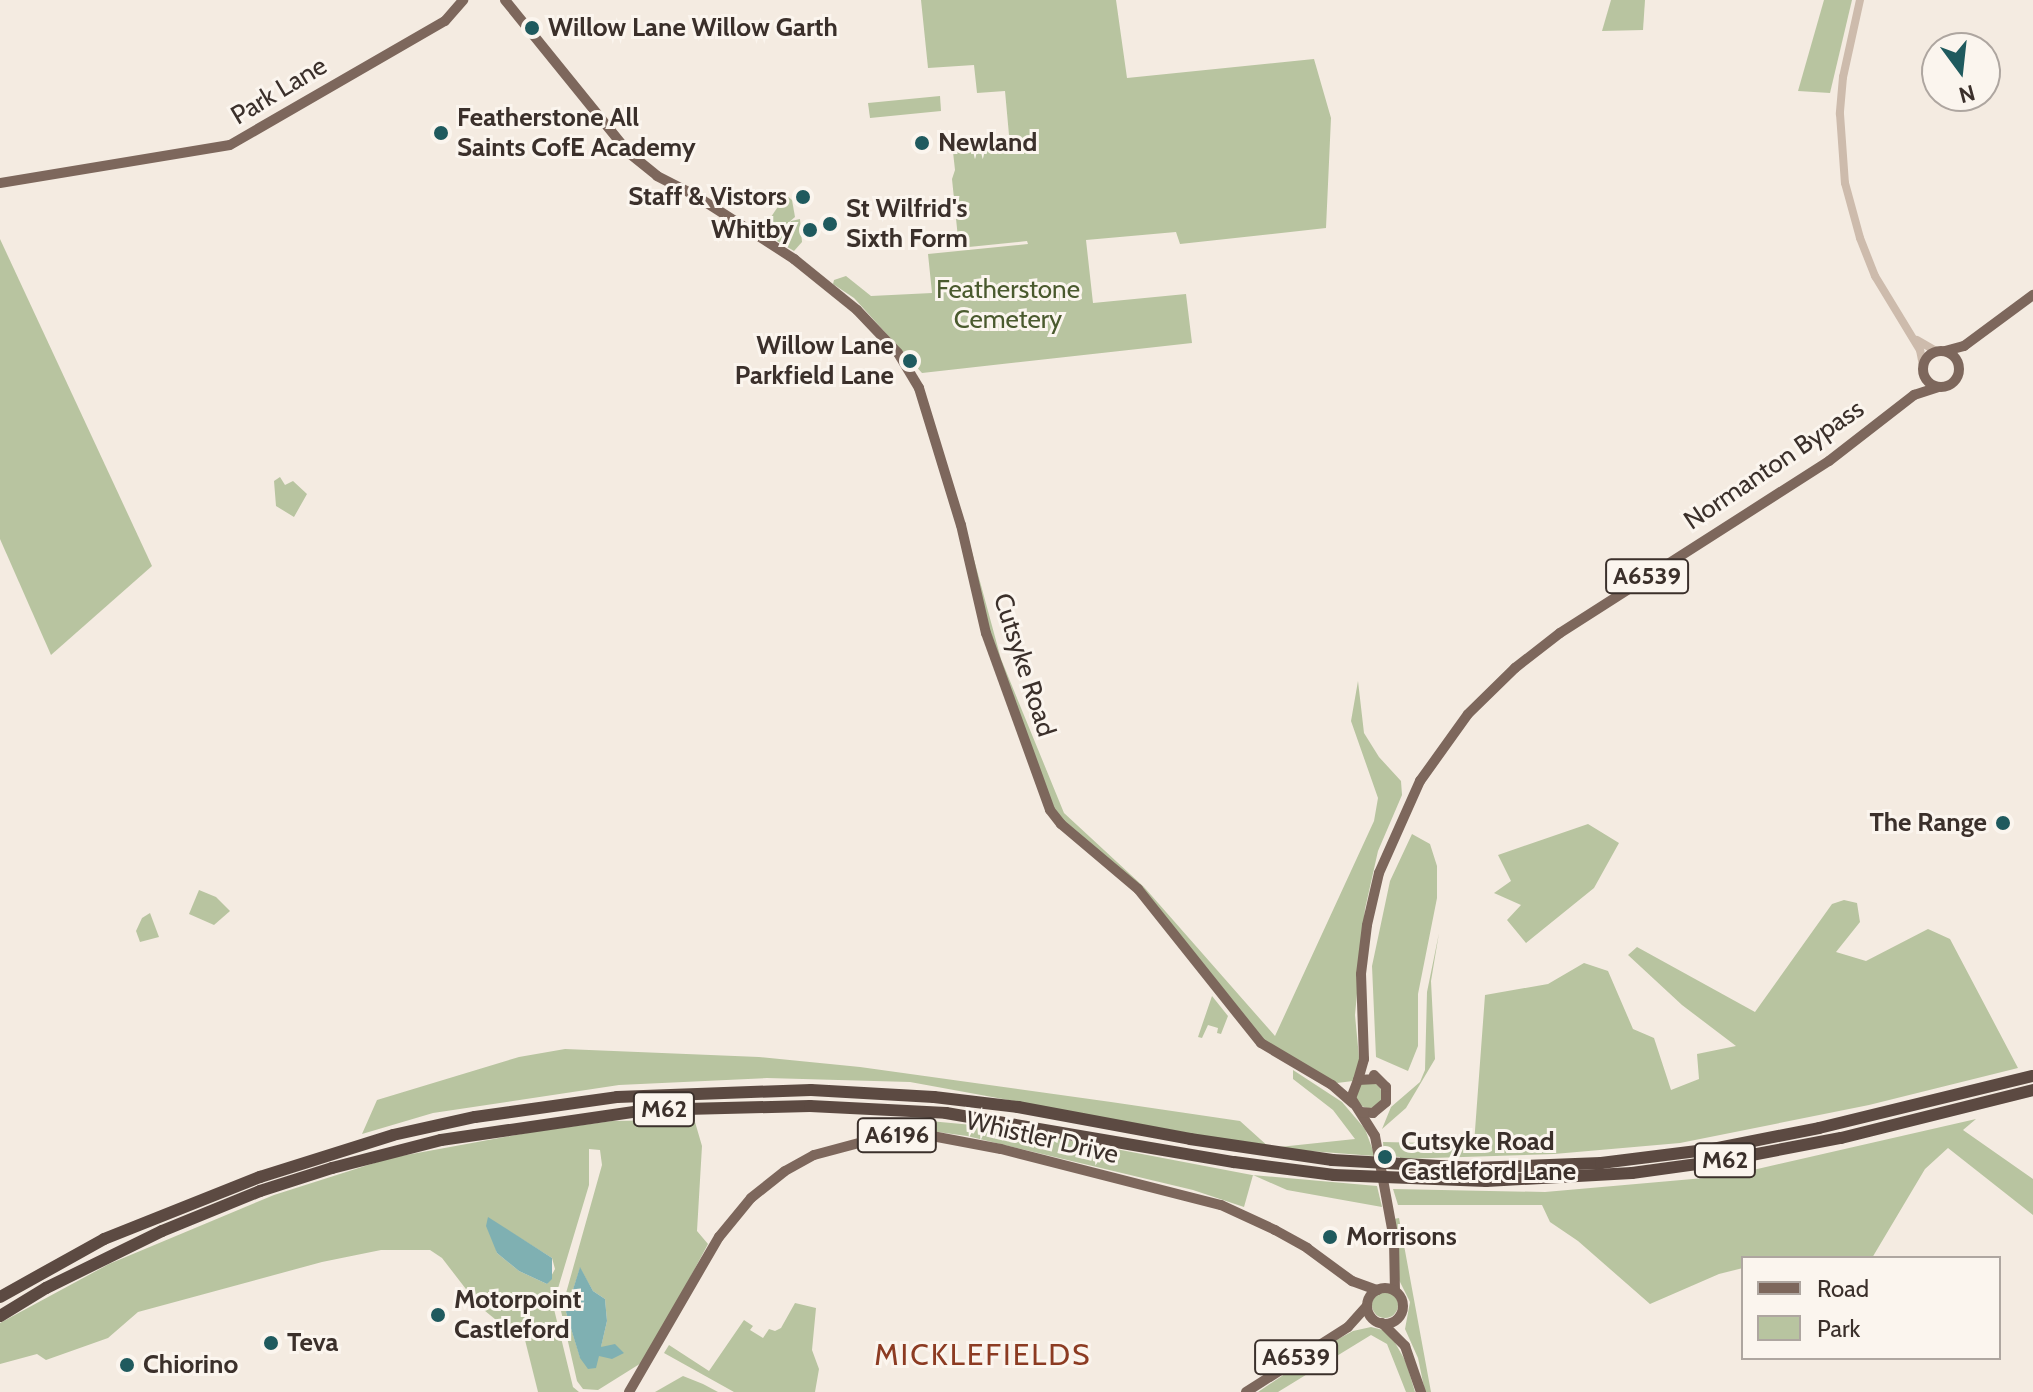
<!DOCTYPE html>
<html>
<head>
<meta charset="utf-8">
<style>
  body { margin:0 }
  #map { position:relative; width:2033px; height:1392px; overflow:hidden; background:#f4ebe1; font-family:Cabin,sans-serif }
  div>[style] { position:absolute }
  .green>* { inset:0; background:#b8c4a0 }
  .round { border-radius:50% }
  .water>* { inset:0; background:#7fb0b2 }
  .minor>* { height:8px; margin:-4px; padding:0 4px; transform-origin:4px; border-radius:4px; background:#cdbbac }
  .major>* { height:10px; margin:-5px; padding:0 5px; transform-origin:5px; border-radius:5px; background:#7d675c }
  .major>.ring { margin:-5px; padding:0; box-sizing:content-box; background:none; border:10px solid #7d675c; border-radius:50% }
  .highway>* { height:12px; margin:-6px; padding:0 6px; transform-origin:6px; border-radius:6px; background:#5c4a42 }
  .dots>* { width:22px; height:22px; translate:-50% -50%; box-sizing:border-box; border:4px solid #fbf5ee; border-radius:50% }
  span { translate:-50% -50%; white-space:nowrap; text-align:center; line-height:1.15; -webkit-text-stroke:6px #fbf5ee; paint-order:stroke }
  .shield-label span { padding:2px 6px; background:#fbf5ee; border:2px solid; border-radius:6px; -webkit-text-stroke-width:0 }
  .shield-label { font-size:24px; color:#3b302b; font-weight:700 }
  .poi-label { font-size:26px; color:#3b302b; font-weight:700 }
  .left { translate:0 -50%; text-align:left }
  .right { translate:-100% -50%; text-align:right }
  .street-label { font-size:26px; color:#3b302b }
  .park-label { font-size:26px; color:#4a5a2e }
  .quarter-label { font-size:30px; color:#8c3b22; letter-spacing:2px }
  .legend { position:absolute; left:1741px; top:1256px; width:260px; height:104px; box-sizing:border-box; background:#fbf5ee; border:2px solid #aea6a0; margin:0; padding:10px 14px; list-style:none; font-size:24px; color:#3b302b }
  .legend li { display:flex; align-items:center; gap:16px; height:40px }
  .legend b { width:40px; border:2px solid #aea6a0 }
  .north { position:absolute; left:1921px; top:32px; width:80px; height:80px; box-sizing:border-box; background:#fbf5ee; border:2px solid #aea6a0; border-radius:50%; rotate:165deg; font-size:22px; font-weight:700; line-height:32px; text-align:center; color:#3b302b }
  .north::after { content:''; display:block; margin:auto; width:28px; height:36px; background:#1f5a5e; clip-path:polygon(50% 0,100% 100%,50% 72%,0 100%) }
</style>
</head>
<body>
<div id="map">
  <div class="green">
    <div style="clip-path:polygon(921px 0,1116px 0,1127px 78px,1314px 59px,1331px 118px,1326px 228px,1180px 244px,1176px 232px,1086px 240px,1093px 303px,1186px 294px,1192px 343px,922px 373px,854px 298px,833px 284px,834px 280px,846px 276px,871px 296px,932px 293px,928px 254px,1028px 244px,1027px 241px,959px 248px,952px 179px,955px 170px,953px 152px,1010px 146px,1005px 91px,977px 93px,974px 65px,928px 68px)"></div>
    <div style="clip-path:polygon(1611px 0,1645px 0,1643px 30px,1602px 31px)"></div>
    <div style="clip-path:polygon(1824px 0,1852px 0,1830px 93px,1798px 91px)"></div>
    <div style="clip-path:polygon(940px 96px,941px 111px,870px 118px,868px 103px)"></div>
    <div style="clip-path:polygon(786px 195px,792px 200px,795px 217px,773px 236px,762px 230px)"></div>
    <div style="clip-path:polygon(800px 219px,802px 242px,794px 251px,777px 241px,791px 221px)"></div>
    <div style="clip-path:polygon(0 239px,152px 566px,51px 655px,0 539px)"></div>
    <div style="clip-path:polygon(280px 477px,285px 485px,293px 481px,307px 494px,294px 517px,276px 506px,274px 481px)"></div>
    <div style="clip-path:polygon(969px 541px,1001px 659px,1064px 813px,1144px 887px,1275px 1036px,1374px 821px,1378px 798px,1351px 721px,1358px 681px,1364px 733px,1379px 757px,1401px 781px,1402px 795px,1378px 851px,1365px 909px,1355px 1015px,1360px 1068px,1353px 1081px,1337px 1083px,1262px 1040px,1134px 883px,1056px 816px,988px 631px)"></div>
    <div style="clip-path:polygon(1588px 824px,1619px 843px,1594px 888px,1526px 943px,1507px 920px,1521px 905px,1494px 893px,1511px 881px,1498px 855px)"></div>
    <div style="clip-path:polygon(1412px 834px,1430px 844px,1437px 866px,1437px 898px,1418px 994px,1418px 1046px,1408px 1071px,1376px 1057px,1372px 966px,1390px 881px)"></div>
    <div style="clip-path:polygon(199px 890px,216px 897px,230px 911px,214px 925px,189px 914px)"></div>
    <div style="clip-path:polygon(1844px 900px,1857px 903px,1860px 922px,1836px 952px,1866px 961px,1928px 929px,1950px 939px,2018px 1068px,1869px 1105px,1680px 1143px,1554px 1154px,1400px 1159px,1400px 1157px,1384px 1156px,1383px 1142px,1474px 1144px,1485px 995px,1548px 984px,1584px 963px,1608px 971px,1633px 1029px,1654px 1038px,1671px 1090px,1699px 1079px,1697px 1054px,1736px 1046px,1682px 1005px,1628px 955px,1637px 947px,1755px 1012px,1832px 904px)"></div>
    <div style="clip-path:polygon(150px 913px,159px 937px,140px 942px,136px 931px,142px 918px)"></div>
    <div style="clip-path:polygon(1439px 933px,1431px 981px,1435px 1059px,1406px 1108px,1382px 1129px,1391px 1107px,1420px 1082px,1425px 1070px,1427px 992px)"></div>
    <div style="clip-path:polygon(1212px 996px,1228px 1016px,1221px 1034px,1217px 1033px,1218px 1028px,1208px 1025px,1202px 1038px,1198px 1037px)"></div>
    <div style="clip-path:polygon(565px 1049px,759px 1057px,860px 1067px,1111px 1102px,1240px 1121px,1270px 1148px,1355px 1139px,1333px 1110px,1293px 1079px,1293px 1070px,1342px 1102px,1365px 1129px,1375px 1156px,1270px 1148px,910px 1082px,767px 1078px,619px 1085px,433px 1113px,362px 1134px,377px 1100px,519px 1057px)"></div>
    <div class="round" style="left:1356px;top:1082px;width:26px;height:26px"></div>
    <div style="clip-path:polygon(897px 1118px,1005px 1128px,1252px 1175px,1377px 1186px,1382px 1207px,1287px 1190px,1253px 1175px,1244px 1207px,1193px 1190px,967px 1136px,916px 1129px,886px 1129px)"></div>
    <div style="clip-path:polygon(1976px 1119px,1963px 1130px,2033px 1179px,2033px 1215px,1948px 1148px,1925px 1169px,1872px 1258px,1743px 1258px,1743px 1268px,1719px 1274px,1650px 1304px,1578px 1241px,1550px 1222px,1542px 1205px,1398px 1205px,1393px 1189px,1545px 1192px,1727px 1176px)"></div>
    <div style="clip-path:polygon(evenodd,673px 1120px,695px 1122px,702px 1146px,697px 1231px,708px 1244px,646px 1360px,598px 1390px,583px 1389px,577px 1381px,561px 1311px,602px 1165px,600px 1150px,589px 1149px,589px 1185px,553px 1305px,573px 1387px,579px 1392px,538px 1392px,523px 1332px,501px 1324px,479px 1306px,442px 1258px,430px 1250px,381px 1250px,322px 1262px,138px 1312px,108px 1338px,46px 1360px,37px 1354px,0 1364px,0 1323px,109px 1264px,274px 1195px,390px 1158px,532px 1132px,612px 1121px,673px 1120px,488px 1218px,552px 1258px,555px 1269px,547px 1284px,519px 1271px,497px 1253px,488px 1218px,673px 1120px,580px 1268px,593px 1291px,605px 1299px,607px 1321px,599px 1355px,580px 1357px,566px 1312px,580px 1268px)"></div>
    <div style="clip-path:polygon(1399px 1218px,1431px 1392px,1425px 1392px,1418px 1358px,1405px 1329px,1410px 1302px,1398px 1278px,1394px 1219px)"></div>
    <div class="round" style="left:1372px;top:1292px;width:26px;height:26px"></div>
    <div style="clip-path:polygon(795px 1303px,816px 1308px,812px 1350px,819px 1369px,815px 1392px,734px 1392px,664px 1353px,669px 1345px,709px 1371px,744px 1320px,753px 1326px,750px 1330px,763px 1338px,769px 1329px,775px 1331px,781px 1328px)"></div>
    <div style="clip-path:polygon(1371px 1327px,1383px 1330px,1393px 1339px,1406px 1362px,1415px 1392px,1406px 1392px,1387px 1344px,1371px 1335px,1278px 1392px,1258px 1392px,1329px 1344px,1353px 1331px)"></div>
    <div style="clip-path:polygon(683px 1376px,703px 1384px,718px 1392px,655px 1392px)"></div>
  </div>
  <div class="water">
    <div style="clip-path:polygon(488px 1217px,552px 1258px,552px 1279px,547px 1284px,519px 1271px,497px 1253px,486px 1226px)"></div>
    <div style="clip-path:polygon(580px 1267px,593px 1291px,605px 1299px,607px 1321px,601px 1347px,615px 1344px,624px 1353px,612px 1359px,599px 1356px,596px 1368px,588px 1369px,580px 1358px,566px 1312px)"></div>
  </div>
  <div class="minor">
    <div style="left:1860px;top:0;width:79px;rotate:102.4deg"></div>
    <div style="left:1843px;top:77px;width:37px;rotate:95deg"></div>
    <div style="left:1840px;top:114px;width:69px;rotate:85.9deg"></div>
    <div style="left:1845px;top:183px;width:57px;rotate:74.7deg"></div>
    <div style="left:1860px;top:238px;width:41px;rotate:68.5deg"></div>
    <div style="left:1875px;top:276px;width:87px;rotate:58.7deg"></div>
    <div style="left:1920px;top:350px;width:16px;rotate:79deg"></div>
    <div style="left:1917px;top:340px;width:24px;rotate:30deg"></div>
  </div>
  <div class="major">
    <div style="left:505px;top:0;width:197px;rotate:51deg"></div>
    <div style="left:629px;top:153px;width:36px;rotate:39deg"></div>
    <div style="left:657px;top:176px;width:44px;rotate:27.1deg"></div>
    <div style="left:696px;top:196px;width:117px;rotate:32.7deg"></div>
    <div style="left:794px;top:259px;width:81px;rotate:39deg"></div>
    <div style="left:857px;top:310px;width:59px;rotate:46.4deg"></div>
    <div style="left:898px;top:353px;width:41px;rotate:59deg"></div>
    <div style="left:919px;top:388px;width:143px;rotate:73deg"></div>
    <div style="left:961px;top:525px;width:111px;rotate:77deg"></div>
    <div style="left:986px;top:633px;width:188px;rotate:70.1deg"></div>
    <div style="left:1050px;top:810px;width:18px;rotate:52deg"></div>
    <div style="left:1061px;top:824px;width:101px;rotate:40.2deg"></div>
    <div style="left:1138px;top:889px;width:197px;rotate:51.4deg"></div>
    <div style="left:1261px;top:1043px;width:82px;rotate:30.6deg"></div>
    <div style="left:1332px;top:1085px;width:28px;rotate:41deg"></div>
    <div style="left:0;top:183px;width:233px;rotate:-9.4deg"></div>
    <div style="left:230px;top:145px;width:248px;rotate:-30deg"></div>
    <div style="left:445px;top:21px;width:28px;rotate:-49deg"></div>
    <div style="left:1945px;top:351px;width:20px;rotate:-15deg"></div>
    <div style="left:1964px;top:346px;width:86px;rotate:-36.5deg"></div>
    <div class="ring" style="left:1923px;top:351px;width:26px;height:26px"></div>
    <div style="left:1377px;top:1079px;width:19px;rotate:177deg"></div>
    <div style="left:1358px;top:1080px;width:19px;rotate:111deg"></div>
    <div style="left:1351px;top:1098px;width:45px;rotate:57.7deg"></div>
    <div style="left:1375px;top:1136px;width:106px;rotate:79.6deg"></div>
    <div style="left:1394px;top:1240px;width:50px;rotate:88.9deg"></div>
    <div style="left:1358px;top:1080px;width:22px;rotate:-74deg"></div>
    <div style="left:1364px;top:1059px;width:85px;rotate:-92deg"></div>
    <div style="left:1361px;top:974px;width:49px;rotate:-83deg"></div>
    <div style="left:1367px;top:925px;width:53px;rotate:-77deg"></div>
    <div style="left:1379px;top:873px;width:101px;rotate:-66deg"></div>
    <div style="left:1420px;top:781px;width:82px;rotate:-54.4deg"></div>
    <div style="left:1468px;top:714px;width:66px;rotate:-44.4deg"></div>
    <div style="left:1515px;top:668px;width:57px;rotate:-37.9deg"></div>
    <div style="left:1560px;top:633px;width:319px;rotate:-32.6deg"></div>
    <div style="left:1829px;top:461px;width:108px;rotate:-37.8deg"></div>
    <div style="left:1914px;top:395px;width:25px;rotate:-18deg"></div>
    <div style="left:1361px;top:1112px;width:12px;rotate:5deg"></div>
    <div style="left:1373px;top:1113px;width:17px;rotate:-40deg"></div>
    <div style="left:1386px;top:1102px;width:15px;rotate:-90deg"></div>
    <div style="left:1386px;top:1087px;width:17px;rotate:-135deg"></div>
    <div class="ring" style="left:1367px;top:1288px;width:26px;height:26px"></div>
    <div style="left:1382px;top:1323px;width:33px;rotate:45deg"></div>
    <div style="left:1405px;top:1346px;width:49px;rotate:70.8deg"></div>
    <div style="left:629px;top:1392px;width:179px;rotate:-59.9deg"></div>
    <div style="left:719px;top:1237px;width:50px;rotate:-50.6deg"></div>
    <div style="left:751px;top:1198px;width:43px;rotate:-38.5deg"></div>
    <div style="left:785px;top:1171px;width:33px;rotate:-29deg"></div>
    <div style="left:814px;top:1155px;width:78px;rotate:-14.9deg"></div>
    <div style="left:889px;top:1135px;width:43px;rotate:1.3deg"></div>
    <div style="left:932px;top:1136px;width:70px;rotate:10.7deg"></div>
    <div style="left:1001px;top:1149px;width:227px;rotate:14.3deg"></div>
    <div style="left:1221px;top:1205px;width:60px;rotate:24.8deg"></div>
    <div style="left:1275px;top:1230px;width:37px;rotate:29deg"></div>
    <div style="left:1307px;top:1248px;width:56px;rotate:36.3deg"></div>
    <div style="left:1352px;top:1281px;width:27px;rotate:20deg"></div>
    <div style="left:1246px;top:1392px;width:121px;rotate:-32.5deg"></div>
    <div style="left:1348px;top:1327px;width:28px;rotate:-48deg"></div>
  </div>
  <div class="highway">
    <div style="left:0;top:1297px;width:119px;rotate:-29.1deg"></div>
    <div style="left:104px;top:1239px;width:168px;rotate:-21.7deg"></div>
    <div style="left:260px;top:1177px;width:139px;rotate:-17.5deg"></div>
    <div style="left:393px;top:1135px;width:84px;rotate:-12.4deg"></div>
    <div style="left:475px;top:1117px;width:143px;rotate:-8deg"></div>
    <div style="left:617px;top:1097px;width:194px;rotate:-2.1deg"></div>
    <div style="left:811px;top:1090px;width:123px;rotate:3.3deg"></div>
    <div style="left:934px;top:1097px;width:85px;rotate:6.8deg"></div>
    <div style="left:1018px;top:1107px;width:175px;rotate:10.5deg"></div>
    <div style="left:1190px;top:1139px;width:144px;rotate:8.4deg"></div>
    <div style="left:1332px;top:1160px;width:144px;rotate:3.2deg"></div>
    <div style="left:1476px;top:1168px;width:125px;rotate:-2.3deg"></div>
    <div style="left:1601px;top:1163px;width:113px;rotate:-7.1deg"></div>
    <div style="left:1713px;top:1149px;width:108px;rotate:-11.2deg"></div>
    <div style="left:1819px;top:1128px;width:220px;rotate:-13.7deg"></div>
    <div style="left:0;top:1316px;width:54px;rotate:-31.3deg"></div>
    <div style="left:46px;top:1288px;width:129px;rotate:-26.2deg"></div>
    <div style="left:162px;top:1231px;width:106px;rotate:-22.2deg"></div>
    <div style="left:260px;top:1191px;width:76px;rotate:-17.7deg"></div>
    <div style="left:332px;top:1168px;width:113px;rotate:-14.4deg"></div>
    <div style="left:441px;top:1140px;width:207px;rotate:-8.3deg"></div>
    <div style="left:646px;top:1110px;width:164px;rotate:-1.4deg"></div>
    <div style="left:810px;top:1106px;width:136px;rotate:2.9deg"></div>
    <div style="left:946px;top:1113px;width:292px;rotate:9.7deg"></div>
    <div style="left:1234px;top:1162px;width:101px;rotate:7.4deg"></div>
    <div style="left:1334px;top:1175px;width:152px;rotate:2.3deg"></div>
    <div style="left:1486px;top:1181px;width:146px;rotate:-3.1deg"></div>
    <div style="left:1632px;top:1173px;width:89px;rotate:-7.8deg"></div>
    <div style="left:1720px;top:1161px;width:123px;rotate:-10.8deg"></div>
    <div style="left:1841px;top:1138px;width:198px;rotate:-14deg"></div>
  </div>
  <div class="dots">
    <div style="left:532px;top:28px;background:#1f5a5e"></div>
    <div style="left:441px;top:133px;background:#1f5a5e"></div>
    <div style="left:922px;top:143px;background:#1f5a5e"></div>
    <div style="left:803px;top:197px;background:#1f5a5e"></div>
    <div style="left:830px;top:224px;background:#1f5a5e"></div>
    <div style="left:810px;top:230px;background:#1f5a5e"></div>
    <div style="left:910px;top:361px;background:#1f5a5e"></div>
    <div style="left:2003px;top:823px;background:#1f5a5e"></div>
    <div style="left:1385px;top:1157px;background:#1f5a5e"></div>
    <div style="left:1330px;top:1237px;background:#1f5a5e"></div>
    <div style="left:438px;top:1315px;background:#1f5a5e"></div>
    <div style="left:271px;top:1343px;background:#1f5a5e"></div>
    <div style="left:127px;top:1365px;background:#1f5a5e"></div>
  </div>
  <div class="shield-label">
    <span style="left:1647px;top:576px">A6539</span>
    <span style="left:664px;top:1109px">M62</span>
    <span style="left:897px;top:1135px">A6196</span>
    <span style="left:1725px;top:1160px">M62</span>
    <span style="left:1296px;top:1357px">A6539</span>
  </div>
  <div class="poi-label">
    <span class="left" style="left:548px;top:28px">Willow Lane Willow Garth</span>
    <span class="left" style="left:457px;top:133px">Featherstone All<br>Saints CofE Academy</span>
    <span class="left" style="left:938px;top:143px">Newland</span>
    <span class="right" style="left:787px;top:197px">Staff &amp; Vistors</span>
    <span class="left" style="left:846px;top:224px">St Wilfrid's<br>Sixth Form</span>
    <span class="right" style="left:794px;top:230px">Whitby</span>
    <span class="right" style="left:894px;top:361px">Willow Lane<br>Parkfield Lane</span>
    <span class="right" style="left:1987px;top:823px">The Range</span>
    <span class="left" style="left:1401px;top:1157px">Cutsyke Road<br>Castleford Lane</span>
    <span class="left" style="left:1346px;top:1237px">Morrisons</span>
    <span class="left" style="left:454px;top:1315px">Motorpoint<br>Castleford</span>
    <span class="left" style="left:287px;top:1343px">Teva</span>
    <span class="left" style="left:143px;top:1365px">Chiorino</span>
  </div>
  <div class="street-label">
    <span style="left:279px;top:91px;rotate:-31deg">Park Lane</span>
    <span style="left:1774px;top:465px;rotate:-34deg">Normanton Bypass</span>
    <span style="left:1024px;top:665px;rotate:72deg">Cutsyke Road</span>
    <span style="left:1042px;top:1138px;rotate:13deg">Whistler Drive</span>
  </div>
  <div class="park-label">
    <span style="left:1008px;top:305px">Featherstone<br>Cemetery</span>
  </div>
  <div class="quarter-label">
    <span style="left:983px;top:1355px">MICKLEFIELDS</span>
  </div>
  <ul class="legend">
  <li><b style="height:10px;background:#7d675c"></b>Road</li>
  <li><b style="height:22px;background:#b8c4a0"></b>Park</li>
  </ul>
  <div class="north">N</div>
</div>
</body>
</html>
